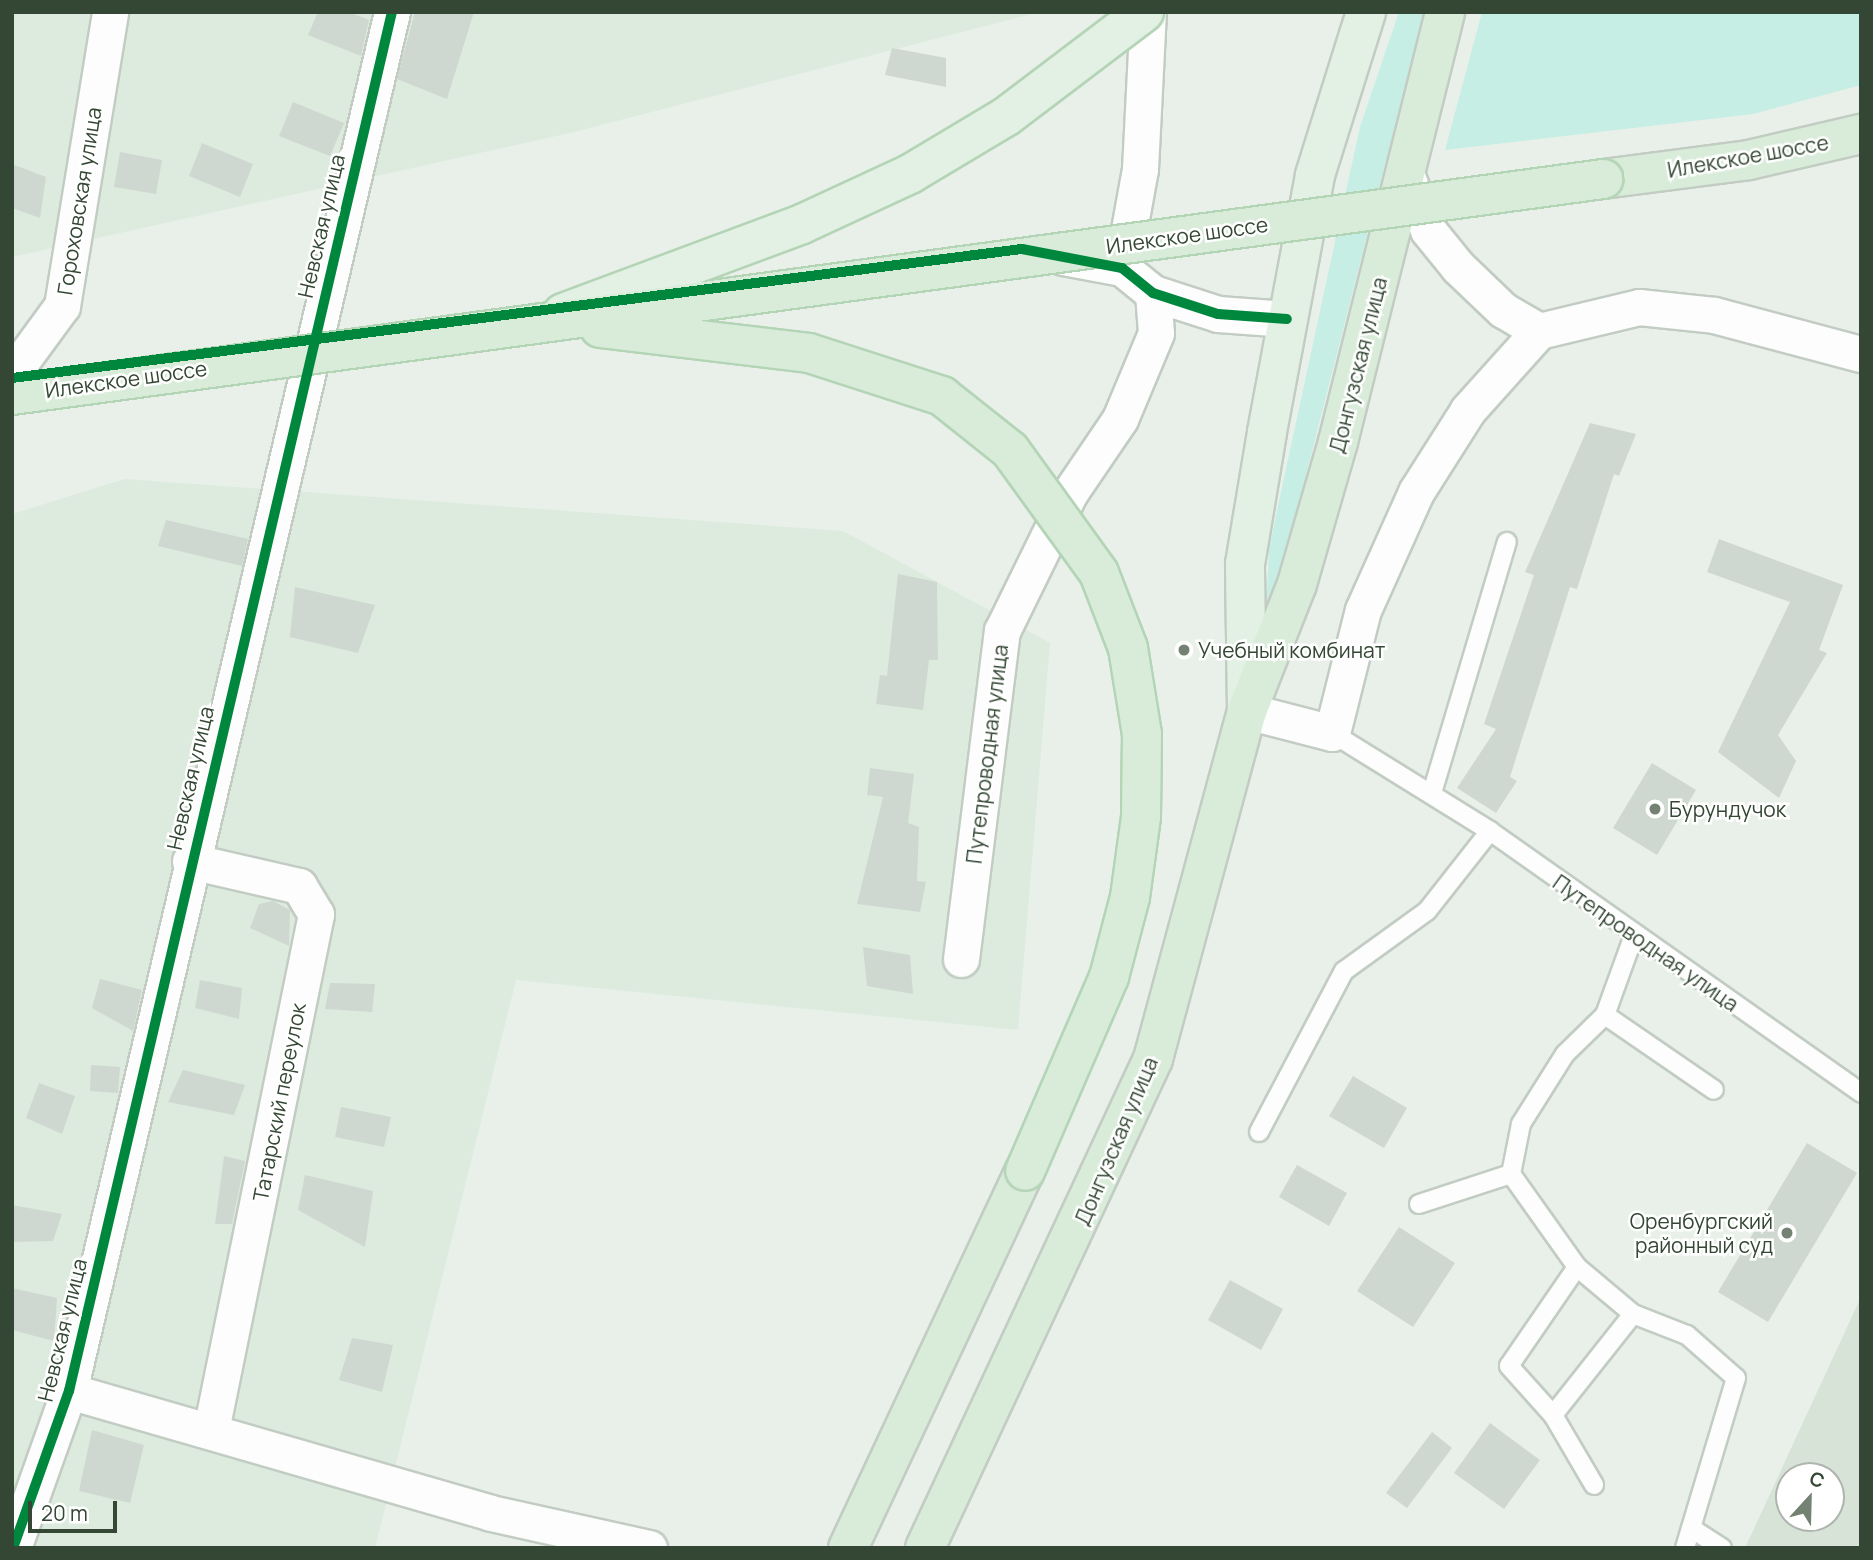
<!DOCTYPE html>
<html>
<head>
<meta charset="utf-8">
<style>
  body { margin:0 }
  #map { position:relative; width:1873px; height:1560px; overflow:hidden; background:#e8f0e9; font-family:Manrope,sans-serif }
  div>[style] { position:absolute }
  .residential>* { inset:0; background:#dcebdd }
  .industrial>* { inset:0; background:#d8e3d8 }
  .green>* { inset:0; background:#c6eee4 }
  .building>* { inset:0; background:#cfd8d0 }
  .roads { filter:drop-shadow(2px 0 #c2ccc3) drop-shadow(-2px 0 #c2ccc3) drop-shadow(0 2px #c2ccc3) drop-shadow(0 -2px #c2ccc3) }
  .lane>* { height:18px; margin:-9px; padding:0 9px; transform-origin:9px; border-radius:9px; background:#fcfdfc }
  .street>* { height:35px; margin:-17.5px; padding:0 17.5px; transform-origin:17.5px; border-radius:17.5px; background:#fcfdfc }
  .primary>* { height:38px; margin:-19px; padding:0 19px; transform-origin:19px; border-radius:19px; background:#e3f1e4 }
  .highway>* { height:38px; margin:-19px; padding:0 19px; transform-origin:19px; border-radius:19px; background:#d8ecd9 }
  .bridges { filter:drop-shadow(2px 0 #b4d4b6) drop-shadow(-2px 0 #b4d4b6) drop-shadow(0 2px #b4d4b6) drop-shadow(0 -2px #b4d4b6) }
  .primary-bridge>* { height:38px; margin:-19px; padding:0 19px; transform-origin:19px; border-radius:19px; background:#e3f1e4 }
  .highway-bridge>* { height:38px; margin:-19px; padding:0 19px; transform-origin:19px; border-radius:19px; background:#d8ecd9 }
  .cycleway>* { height:10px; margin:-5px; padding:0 5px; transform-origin:5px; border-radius:5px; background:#00873e }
  .dots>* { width:19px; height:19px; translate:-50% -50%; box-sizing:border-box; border:4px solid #fff; border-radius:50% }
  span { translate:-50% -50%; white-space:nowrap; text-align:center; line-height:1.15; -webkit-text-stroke:5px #fff; paint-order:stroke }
  .street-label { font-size:21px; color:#344734 }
  .poi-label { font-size:21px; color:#344734 }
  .left { translate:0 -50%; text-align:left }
  .right { translate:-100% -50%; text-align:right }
  .frame { position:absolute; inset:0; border:14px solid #344734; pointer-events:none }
  .north { position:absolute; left:1775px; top:1462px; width:70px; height:70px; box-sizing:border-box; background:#fff; border:2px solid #aeb5ae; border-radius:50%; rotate:22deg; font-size:19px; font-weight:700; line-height:28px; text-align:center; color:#344734 }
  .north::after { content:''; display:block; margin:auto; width:24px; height:32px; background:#738273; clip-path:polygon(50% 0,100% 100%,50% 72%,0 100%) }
  .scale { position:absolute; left:28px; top:1501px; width:89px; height:32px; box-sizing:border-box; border:4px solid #344734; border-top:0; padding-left:9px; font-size:21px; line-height:24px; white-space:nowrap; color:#344734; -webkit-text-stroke:5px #fff; paint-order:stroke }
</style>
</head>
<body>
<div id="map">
  <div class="residential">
    <div style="clip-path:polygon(12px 12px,1039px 12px,574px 132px,12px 257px)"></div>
    <div style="clip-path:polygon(125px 479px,843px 531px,1050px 643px,1018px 1030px,516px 980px,375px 1548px,12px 1548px,12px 514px)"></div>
  </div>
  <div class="industrial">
    <div style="clip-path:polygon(evenodd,1861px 1297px,1861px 1548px,1745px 1548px,1861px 1297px,1789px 1476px,1831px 1476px,1831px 1518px,1789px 1518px,1789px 1476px)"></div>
  </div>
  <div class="green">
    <div style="clip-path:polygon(1399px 12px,1424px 12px,1265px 636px,1269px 548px,1328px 274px,1360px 127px)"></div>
    <div style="clip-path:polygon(1482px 12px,1861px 12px,1861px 85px,1753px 114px,1445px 150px)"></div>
  </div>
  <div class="building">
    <div style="clip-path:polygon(318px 12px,349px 12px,369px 20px,361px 56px,308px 35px)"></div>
    <div style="clip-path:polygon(415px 12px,474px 12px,447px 99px,397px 79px)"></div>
    <div style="clip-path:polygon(892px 48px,946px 58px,946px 87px,885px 75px)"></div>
    <div style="clip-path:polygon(293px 102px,344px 123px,330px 156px,279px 136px)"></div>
    <div style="clip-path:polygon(202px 143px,253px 164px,240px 197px,189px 176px)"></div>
    <div style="clip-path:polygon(120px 152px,162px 160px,156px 194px,114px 187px)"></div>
    <div style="clip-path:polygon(12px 164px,46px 177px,40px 218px,12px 208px)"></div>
    <div style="clip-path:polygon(1590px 423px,1636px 434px,1619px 476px,1614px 474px,1577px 589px,1570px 587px,1510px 777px,1517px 781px,1496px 813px,1457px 788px,1496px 729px,1484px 724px,1534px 575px,1525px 572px)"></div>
    <div style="clip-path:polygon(166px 520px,248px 539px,242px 566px,158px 546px)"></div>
    <div style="clip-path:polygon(1719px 539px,1843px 585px,1819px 650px,1827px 653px,1778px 735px,1796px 761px,1779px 798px,1718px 752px,1790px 602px,1707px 572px)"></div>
    <div style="clip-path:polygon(898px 574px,937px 582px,938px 660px,929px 660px,923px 710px,876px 704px,880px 675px,887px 676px)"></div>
    <div style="clip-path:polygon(295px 587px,375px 605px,358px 653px,290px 637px)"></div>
    <div style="clip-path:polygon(1652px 763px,1696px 790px,1657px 855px,1613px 828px)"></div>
    <div style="clip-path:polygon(870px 768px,914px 774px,908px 823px,919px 827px,917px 881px,926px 882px,920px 912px,857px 904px,883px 797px,867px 795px)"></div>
    <div style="clip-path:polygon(273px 901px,290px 910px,289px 946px,250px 928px,259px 904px)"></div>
    <div style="clip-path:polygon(863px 947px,910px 955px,913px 994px,867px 986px)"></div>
    <div style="clip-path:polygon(100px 979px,142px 990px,133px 1031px,92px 1008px)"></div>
    <div style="clip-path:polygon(200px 980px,242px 988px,239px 1019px,195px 1008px)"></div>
    <div style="clip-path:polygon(330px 983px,375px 984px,372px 1012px,325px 1009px)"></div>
    <div style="clip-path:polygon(91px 1065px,120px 1067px,118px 1093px,90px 1091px)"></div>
    <div style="clip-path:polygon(183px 1070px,245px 1085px,234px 1115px,168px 1102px)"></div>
    <div style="clip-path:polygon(1353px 1076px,1407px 1108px,1384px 1148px,1329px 1116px)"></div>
    <div style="clip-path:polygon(39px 1083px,75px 1096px,62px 1134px,26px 1118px)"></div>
    <div style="clip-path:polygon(341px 1107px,391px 1117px,384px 1147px,335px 1137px)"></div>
    <div style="clip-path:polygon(1807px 1143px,1857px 1173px,1768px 1322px,1718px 1292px)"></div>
    <div style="clip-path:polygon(224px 1156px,245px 1161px,232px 1224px,215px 1224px)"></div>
    <div style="clip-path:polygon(1297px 1165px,1347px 1193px,1329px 1226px,1279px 1197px)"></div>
    <div style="clip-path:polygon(305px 1175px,373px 1191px,365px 1247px,298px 1210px)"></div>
    <div style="clip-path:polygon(12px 1205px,62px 1214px,53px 1241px,12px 1242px)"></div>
    <div style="clip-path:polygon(1399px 1227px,1455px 1263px,1413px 1327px,1357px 1291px)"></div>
    <div style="clip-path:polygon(1230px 1280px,1283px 1309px,1261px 1350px,1208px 1320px)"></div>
    <div style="clip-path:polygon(12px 1288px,57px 1298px,54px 1341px,12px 1330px)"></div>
    <div style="clip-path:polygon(352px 1338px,393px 1345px,382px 1392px,339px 1380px)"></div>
    <div style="clip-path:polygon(1490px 1423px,1540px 1460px,1504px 1509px,1454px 1473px)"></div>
    <div style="clip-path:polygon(92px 1430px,144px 1445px,130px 1503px,79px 1491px)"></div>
    <div style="clip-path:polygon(1432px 1432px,1452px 1448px,1407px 1508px,1386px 1493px)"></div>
  </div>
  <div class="roads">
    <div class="lane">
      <div style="left:1332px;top:733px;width:186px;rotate:31.8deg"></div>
      <div style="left:1490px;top:831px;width:454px;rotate:35.2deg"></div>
      <div style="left:1432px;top:793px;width:262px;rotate:-73.4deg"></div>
      <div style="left:1634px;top:935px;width:85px;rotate:109.9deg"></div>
      <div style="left:1605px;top:1015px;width:56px;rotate:135.7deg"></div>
      <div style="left:1565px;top:1054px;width:83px;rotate:122.2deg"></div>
      <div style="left:1521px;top:1124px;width:51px;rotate:101.3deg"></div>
      <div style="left:1511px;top:1174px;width:114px;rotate:54.6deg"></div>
      <div style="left:1577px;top:1267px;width:73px;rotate:40deg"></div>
      <div style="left:1633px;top:1314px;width:58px;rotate:21.3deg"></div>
      <div style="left:1687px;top:1335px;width:65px;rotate:41.3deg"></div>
      <div style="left:1736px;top:1378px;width:177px;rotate:106.7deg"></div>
      <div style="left:1605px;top:1015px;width:132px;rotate:34.5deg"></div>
      <div style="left:1259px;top:1132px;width:182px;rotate:-62.2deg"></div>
      <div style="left:1344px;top:971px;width:102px;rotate:-35.9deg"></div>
      <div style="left:1427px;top:911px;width:102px;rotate:-51.8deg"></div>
      <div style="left:1419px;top:1204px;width:97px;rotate:-18.1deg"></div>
      <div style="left:1577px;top:1267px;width:120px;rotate:124.5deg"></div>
      <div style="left:1509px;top:1366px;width:66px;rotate:48.1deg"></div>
      <div style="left:1553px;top:1415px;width:81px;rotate:59.6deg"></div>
      <div style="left:1553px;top:1415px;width:129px;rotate:-51.6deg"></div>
      <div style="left:1691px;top:1528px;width:37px;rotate:33deg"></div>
    </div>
    <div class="street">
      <div style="left:1408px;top:179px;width:55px;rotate:68.6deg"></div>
      <div style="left:1428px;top:230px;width:48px;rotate:51deg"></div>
      <div style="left:1458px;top:267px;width:62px;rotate:43.7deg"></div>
      <div style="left:1503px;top:310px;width:42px;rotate:30.3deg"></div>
      <div style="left:1063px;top:257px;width:60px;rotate:10.6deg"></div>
      <div style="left:1122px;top:268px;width:40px;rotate:39deg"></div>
      <div style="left:1153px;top:293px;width:68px;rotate:17.9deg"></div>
      <div style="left:1218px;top:314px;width:69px;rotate:4.1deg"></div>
      <div style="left:1122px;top:268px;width:101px;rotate:-79.7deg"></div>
      <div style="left:1140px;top:169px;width:157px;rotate:-87.1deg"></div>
      <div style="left:1539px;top:331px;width:103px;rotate:-13.5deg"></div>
      <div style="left:1639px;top:307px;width:75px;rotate:6.1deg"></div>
      <div style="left:1714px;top:315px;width:152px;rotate:14.9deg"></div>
      <div style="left:12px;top:374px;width:84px;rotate:-53.7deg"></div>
      <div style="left:62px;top:306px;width:298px;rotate:-80.7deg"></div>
      <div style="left:1247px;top:711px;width:88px;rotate:14.5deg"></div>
      <div style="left:1332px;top:733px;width:127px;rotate:-75.9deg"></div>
      <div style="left:1363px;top:610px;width:129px;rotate:-65.8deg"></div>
      <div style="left:1416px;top:492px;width:97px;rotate:-57.6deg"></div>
      <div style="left:1468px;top:410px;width:106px;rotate:-48.1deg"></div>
      <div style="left:190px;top:861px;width:112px;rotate:12.9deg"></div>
      <div style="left:299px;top:886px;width:33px;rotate:59deg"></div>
      <div style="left:316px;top:914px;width:527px;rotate:101.5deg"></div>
      <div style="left:961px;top:959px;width:331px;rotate:-82.9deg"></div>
      <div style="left:1002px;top:631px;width:153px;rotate:-63.9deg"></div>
      <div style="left:1069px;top:494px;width:91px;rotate:-55.8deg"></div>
      <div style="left:1120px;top:419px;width:93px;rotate:-67.3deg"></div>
      <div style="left:1156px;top:333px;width:40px;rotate:-94.3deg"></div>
      <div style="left:69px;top:1391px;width:439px;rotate:16.1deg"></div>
      <div style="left:491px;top:1513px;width:162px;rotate:12.5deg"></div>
      <div style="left:13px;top:1548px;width:167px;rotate:-70.4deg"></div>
      <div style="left:69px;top:1391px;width:1416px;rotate:-76.82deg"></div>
    </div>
    <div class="primary">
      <div style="left:1247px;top:711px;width:147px;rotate:-90.8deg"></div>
      <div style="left:1245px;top:564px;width:134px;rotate:-80.5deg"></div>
      <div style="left:1267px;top:432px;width:261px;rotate:-79.4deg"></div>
      <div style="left:1315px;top:175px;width:171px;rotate:-72.6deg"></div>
    </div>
    <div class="highway">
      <div style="left:1603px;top:179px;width:147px;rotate:-7.4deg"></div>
      <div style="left:1749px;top:160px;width:115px;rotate:-13.1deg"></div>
      <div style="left:848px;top:1548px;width:416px;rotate:-64.9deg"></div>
      <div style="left:925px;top:1548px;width:540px;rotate:-65deg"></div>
      <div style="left:1153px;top:1059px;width:360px;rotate:-74.9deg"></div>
      <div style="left:1247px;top:711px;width:136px;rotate:-68.5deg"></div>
      <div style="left:1297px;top:584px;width:148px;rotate:-73.9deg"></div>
      <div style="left:1338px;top:442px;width:443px;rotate:-76deg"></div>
    </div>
  </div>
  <div class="bridges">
    <div class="primary-bridge">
      <div style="left:563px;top:313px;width:255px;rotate:-20.4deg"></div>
      <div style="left:802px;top:224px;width:119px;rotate:-24.8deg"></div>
      <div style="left:910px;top:174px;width:113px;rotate:-30.9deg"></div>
      <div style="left:1007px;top:116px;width:172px;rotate:-37.2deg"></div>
    </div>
    <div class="highway-bridge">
      <div style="left:600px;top:328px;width:210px;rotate:6.8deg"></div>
      <div style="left:809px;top:353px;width:140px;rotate:17.9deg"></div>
      <div style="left:942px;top:396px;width:87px;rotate:38.5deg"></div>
      <div style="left:1010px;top:450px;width:152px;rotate:54.1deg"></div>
      <div style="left:1099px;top:573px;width:80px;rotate:68.9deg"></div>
      <div style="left:1128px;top:648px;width:87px;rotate:80.8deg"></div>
      <div style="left:1142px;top:734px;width:83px;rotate:90.7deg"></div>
      <div style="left:1141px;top:817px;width:81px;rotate:97.8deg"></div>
      <div style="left:1130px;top:897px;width:83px;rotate:104.7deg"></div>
      <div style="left:1109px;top:977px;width:211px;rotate:113.4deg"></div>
      <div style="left:12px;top:395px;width:1606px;rotate:-7.73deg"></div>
    </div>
  </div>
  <div class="cycleway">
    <div style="left:12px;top:378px;width:1018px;rotate:-7.28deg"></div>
    <div style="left:1022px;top:249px;width:102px;rotate:10.8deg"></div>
    <div style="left:1122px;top:268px;width:40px;rotate:39deg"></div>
    <div style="left:1153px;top:293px;width:68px;rotate:17.9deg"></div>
    <div style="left:1218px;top:314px;width:69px;rotate:4.1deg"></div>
    <div style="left:13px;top:1548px;width:167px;rotate:-70.4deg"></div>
    <div style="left:69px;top:1391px;width:1416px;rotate:-76.82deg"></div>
  </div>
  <div class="dots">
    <div style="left:1184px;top:650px;background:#738273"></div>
    <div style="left:1655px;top:809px;background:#738273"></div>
    <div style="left:1787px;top:1233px;background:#738273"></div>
  </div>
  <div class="street-label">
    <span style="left:1748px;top:156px;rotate:-10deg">Илекское шоссе</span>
    <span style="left:79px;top:201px;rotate:-81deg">Гороховская улица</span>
    <span style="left:321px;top:226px;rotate:-77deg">Невская улица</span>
    <span style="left:1187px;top:235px;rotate:-8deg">Илекское шоссе</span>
    <span style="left:1358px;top:365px;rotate:-76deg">Донгузская улица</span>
    <span style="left:126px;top:379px;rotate:-8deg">Илекское шоссе</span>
    <span style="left:987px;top:754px;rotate:-83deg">Путепроводная улица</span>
    <span style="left:190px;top:778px;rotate:-77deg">Невская улица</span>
    <span style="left:1646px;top:943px;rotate:35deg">Путепроводная улица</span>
    <span style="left:279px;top:1102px;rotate:-79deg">Татарский переулок</span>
    <span style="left:1116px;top:1141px;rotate:-67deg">Донгузская улица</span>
    <span style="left:62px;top:1330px;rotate:-76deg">Невская улица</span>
  </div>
  <div class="poi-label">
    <span class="left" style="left:1198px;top:650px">Учебный комбинат</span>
    <span class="left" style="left:1669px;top:809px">Бурундучок</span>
    <span class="right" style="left:1773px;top:1233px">Оренбургский<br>районный суд</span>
  </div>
  <div class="frame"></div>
  <div class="north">С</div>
  <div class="scale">20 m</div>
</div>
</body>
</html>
